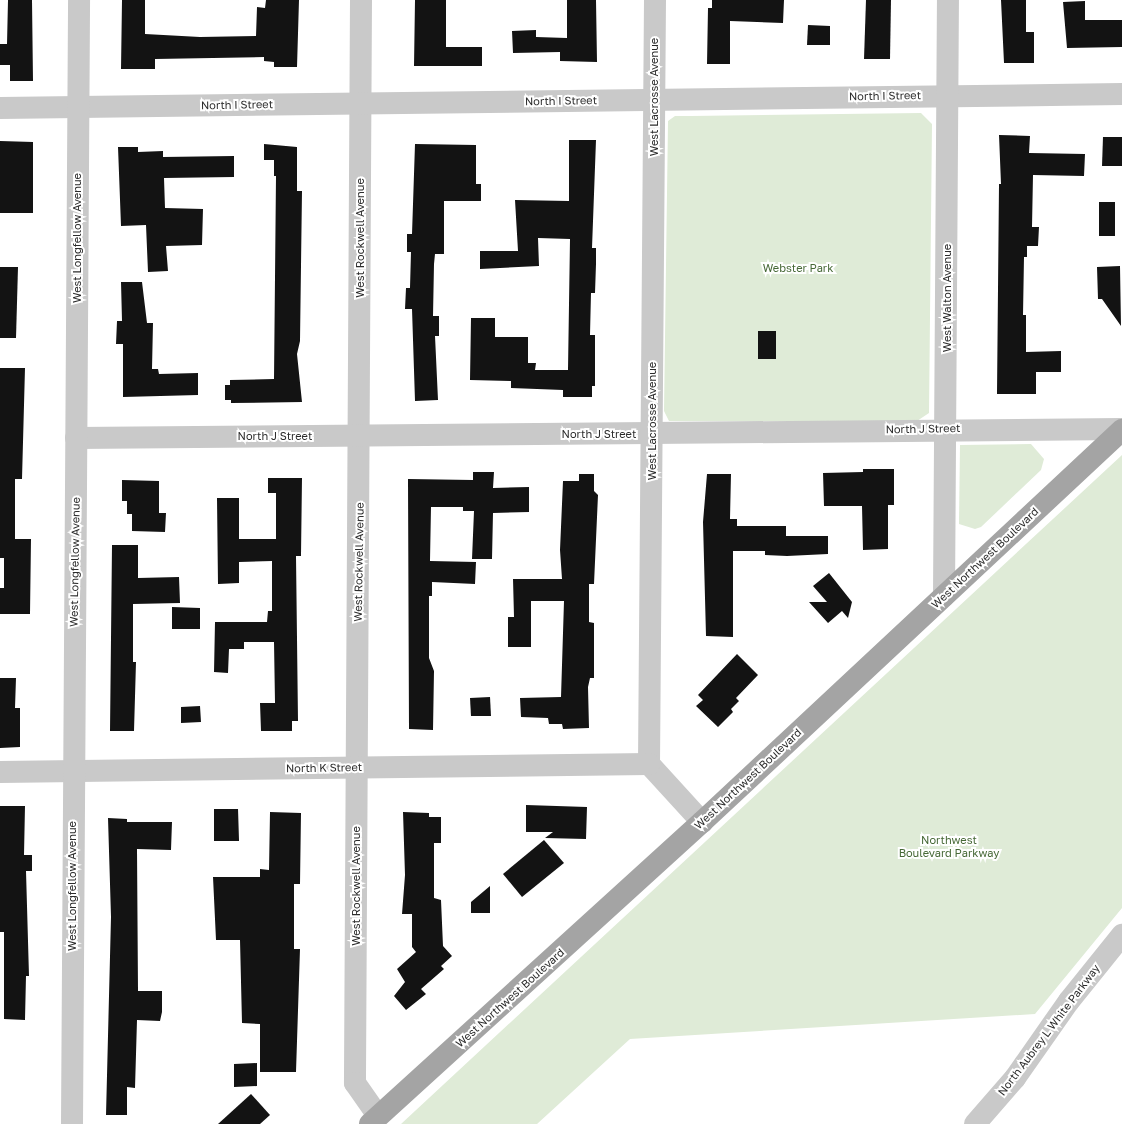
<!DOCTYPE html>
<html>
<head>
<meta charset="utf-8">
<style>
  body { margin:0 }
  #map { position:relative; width:1122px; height:1124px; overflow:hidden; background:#fff; font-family:"Golos Text",sans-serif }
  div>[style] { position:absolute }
  .green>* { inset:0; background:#dfebd7 }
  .building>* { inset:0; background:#131313 }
  .minor>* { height:22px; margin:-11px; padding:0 11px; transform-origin:11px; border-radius:11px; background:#c9c9c9 }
  .major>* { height:22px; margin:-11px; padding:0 11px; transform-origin:11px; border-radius:11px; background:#a4a4a4 }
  span { translate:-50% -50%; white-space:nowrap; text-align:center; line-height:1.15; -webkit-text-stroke:4px #fff; paint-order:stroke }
  .street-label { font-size:11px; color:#2c2c2c }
  .park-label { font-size:11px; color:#476937 }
</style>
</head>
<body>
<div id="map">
  <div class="green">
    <div style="clip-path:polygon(921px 113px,932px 124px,929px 413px,917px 421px,669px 421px,664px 411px,668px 121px,675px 116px,691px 116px)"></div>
    <div style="clip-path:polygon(1031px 444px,1044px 459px,1041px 470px,981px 527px,975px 529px,959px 524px,960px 445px)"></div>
    <div style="clip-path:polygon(1122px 455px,1122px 908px,1035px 1014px,630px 1039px,537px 1124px,401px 1124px)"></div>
  </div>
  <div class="building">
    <div style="clip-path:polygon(8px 0,32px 0,33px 81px,10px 81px,10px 65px,0 65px,0 44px,7px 44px)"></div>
    <div style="clip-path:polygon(122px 0,145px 0,145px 34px,200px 37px,256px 36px,257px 7px,265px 8px,266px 0,299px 0,297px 67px,274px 67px,274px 62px,264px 61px,264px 57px,155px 59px,155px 69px,121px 69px)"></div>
    <div style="clip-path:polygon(415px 0,446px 0,446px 47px,482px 47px,482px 66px,414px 66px)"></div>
    <div style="clip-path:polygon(567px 0,596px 0,597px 62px,560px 61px,560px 52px,513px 53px,512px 31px,536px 30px,536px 37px,567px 38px)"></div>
    <div style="clip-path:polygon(712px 0,784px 0,783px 23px,730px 21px,730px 64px,707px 64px,708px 8px,712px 8px)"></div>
    <div style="clip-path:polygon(866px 0,891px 0,890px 59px,864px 59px)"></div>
    <div style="clip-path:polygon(1001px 0,1026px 0,1026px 32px,1034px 32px,1034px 63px,1004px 63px)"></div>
    <div style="clip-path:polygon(1085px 1px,1085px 20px,1122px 20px,1122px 47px,1067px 48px,1063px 2px)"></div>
    <div style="clip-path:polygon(808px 25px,830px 26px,830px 45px,807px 45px)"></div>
    <div style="clip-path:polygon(999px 135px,1030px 136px,1029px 153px,1085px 154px,1084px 176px,1033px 175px,1032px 227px,1039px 227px,1038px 246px,1027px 246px,1027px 257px,1024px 257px,1023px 315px,1026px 315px,1026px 352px,1061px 351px,1061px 372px,1036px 372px,1036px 394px,997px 394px,999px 184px,1001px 184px)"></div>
    <div style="clip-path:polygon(1103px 137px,1122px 137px,1122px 166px,1102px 166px)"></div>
    <div style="clip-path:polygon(569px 140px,596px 140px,592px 248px,596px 248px,596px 264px,595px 293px,591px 293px,590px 335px,595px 335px,595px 386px,592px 386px,592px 397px,563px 397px,563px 390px,511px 388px,511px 381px,470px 380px,471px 318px,495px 318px,495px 337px,528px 337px,528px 363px,536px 363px,535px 370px,568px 370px,570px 239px,538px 238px,539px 266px,480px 269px,480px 251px,518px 251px,515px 200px,569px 201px)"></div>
    <div style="clip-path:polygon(0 141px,33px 142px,33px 213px,0 213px)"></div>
    <div style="clip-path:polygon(264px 144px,297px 147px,297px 191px,302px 191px,300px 341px,297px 354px,302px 402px,231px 403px,231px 400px,225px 400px,225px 385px,230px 385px,230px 380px,274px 379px,276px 176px,274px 176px,274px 160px,264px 160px)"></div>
    <div style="clip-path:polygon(415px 144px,476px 145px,476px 184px,481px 184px,481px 201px,444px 201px,444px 254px,435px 254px,434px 264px,433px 316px,439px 316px,439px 336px,435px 336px,438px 400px,415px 401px,412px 309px,405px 309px,406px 288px,410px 288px,411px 252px,407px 252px,407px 234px,412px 234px)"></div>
    <div style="clip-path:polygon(118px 147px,138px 147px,138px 152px,163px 151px,163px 157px,234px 156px,234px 177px,164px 178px,165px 208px,203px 209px,202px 245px,166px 246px,168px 271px,148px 272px,146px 225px,121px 226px)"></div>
    <div style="clip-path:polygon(1099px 202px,1115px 202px,1115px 236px,1099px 236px)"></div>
    <div style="clip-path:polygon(1120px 266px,1121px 326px,1102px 299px,1098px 299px,1097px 267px)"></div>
    <div style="clip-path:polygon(0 267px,18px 267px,16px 338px,0 338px)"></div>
    <div style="clip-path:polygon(121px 282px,142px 282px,147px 323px,153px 323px,152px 369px,158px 369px,159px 374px,198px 373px,198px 395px,123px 397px,123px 344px,116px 344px,117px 321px,122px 321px)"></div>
    <div style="clip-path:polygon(758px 331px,776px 331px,776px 359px,758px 359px)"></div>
    <div style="clip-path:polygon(0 368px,25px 368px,22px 479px,15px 479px,15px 539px,31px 539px,30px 614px,0 614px,0 588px,4px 588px,4px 558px,0 558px)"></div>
    <div style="clip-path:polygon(863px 469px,894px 469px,894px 505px,888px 505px,888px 549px,863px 550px,862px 506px,824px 506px,823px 473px,863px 472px)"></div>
    <div style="clip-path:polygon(473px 472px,494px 472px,493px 488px,529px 487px,529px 512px,493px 513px,492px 559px,472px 559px,474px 511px,463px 511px,463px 507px,431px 507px,430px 561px,476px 562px,475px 584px,432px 582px,432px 596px,429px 596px,429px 658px,434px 671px,433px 730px,409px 729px,408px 479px,473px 480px)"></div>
    <div style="clip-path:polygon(579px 474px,594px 474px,594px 491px,598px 495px,594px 584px,589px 584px,589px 622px,594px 623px,594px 678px,590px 678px,588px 687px,589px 728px,563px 729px,562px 724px,549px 724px,548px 718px,521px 717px,520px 698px,561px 697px,564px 601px,531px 601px,531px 647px,508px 647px,508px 617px,514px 617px,513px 579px,562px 579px,560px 550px,563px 481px,579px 481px)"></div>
    <div style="clip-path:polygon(707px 474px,731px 474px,730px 519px,737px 519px,737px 526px,786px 526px,786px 536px,828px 536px,828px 554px,787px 556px,765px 555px,765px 551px,733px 551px,733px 637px,706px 636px,703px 522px)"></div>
    <div style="clip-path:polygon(268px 478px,302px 478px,301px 556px,296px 556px,298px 721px,292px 721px,292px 731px,261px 731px,260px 703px,275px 703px,274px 642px,244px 642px,244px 649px,229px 649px,228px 673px,214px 672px,215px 622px,267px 622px,268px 611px,272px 611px,272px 561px,239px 562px,239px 583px,218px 584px,217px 498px,239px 498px,239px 539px,276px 539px,276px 493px,268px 493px)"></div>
    <div style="clip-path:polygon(122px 480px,159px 481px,159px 513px,166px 513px,165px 532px,132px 531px,132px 514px,127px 514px,127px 501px,122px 501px)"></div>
    <div style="clip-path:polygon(112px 545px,138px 545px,138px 578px,179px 577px,180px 603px,133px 604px,133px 662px,136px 662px,134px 731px,110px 731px)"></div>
    <div style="clip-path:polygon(829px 573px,852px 602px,848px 618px,842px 611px,828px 623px,809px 602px,827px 602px,813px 586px)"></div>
    <div style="clip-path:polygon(172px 607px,200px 608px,200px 629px,172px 629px)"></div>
    <div style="clip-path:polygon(737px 654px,758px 675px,736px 698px,739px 701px,731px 709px,733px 712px,718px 727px,696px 706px,703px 700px,698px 695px)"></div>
    <div style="clip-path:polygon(0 678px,16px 678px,15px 708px,20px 708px,20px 747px,0 748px)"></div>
    <div style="clip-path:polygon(490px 697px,491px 716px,471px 716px,470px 698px)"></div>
    <div style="clip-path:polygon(200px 706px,201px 722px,181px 723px,181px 707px)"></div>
    <div style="clip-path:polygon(526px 805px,587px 807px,586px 839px,545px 838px,553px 832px,526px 832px)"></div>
    <div style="clip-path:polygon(0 806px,25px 806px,24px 855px,32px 855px,32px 871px,26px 871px,29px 976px,26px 976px,25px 1020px,4px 1019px,4px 932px,0 932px)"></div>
    <div style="clip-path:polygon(214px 809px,238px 809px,239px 841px,214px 841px)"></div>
    <div style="clip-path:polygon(270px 812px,301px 813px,300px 884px,294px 884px,294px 949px,300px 949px,296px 1072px,260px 1072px,260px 1024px,242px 1023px,240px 940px,216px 940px,213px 877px,260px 877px,260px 869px,269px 870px)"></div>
    <div style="clip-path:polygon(403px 812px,429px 813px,429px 817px,441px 817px,441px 843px,434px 843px,434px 898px,441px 900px,443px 946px,452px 956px,441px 966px,444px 969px,421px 989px,426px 994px,406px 1010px,394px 996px,405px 982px,397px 969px,416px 952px,412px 947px,412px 914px,402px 914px,405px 875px)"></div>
    <div style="clip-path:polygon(108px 818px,127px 819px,127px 822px,172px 822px,171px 850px,137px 849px,138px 991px,162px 991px,162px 1012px,160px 1021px,137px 1020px,135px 1088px,127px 1087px,127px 1115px,106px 1115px,111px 917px)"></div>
    <div style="clip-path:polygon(544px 840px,564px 863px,522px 897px,503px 874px)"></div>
    <div style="clip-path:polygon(490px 886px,490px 913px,471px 913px,471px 902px)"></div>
    <div style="clip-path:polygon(257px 1063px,257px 1086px,234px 1087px,234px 1064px)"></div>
    <div style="clip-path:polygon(251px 1094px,270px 1115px,260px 1124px,218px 1124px)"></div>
  </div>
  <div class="minor">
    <div style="left:361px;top:0;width:1083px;rotate:90.32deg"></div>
    <div style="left:355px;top:1083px;width:40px;rotate:55.1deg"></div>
    <div style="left:655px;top:0;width:764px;rotate:90.45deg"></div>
    <div style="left:649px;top:764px;width:79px;rotate:47.6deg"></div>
    <div style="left:0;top:108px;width:1122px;rotate:-0.71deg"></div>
    <div style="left:76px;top:438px;width:1046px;rotate:-0.49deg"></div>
    <div style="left:944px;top:596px;width:596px;rotate:-89.62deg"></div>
    <div style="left:0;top:772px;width:649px;rotate:-0.71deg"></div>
    <div style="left:72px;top:1124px;width:1124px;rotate:-89.64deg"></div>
    <div style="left:975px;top:1124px;width:61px;rotate:-49deg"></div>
    <div style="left:1015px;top:1078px;width:94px;rotate:-55deg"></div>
    <div style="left:1069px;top:1001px;width:85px;rotate:-51.2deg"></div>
  </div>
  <div class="major">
    <div style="left:370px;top:1124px;width:449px;rotate:-42.3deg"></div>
    <div style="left:702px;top:822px;width:575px;rotate:-43.03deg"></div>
  </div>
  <div class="street-label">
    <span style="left:885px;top:96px;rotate:-1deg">North I Street</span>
    <span style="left:654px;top:97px;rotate:-90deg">West Lacrosse Avenue</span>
    <span style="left:561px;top:101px;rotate:-1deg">North I Street</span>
    <span style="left:237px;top:105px;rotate:-1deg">North I Street</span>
    <span style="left:77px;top:238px;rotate:-90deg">West Longfellow Avenue</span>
    <span style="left:360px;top:238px;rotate:-90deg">West Rockwell Avenue</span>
    <span style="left:947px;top:298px;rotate:-90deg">West Walton Avenue</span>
    <span style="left:652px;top:421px;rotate:-90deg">West Lacrosse Avenue</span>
    <span style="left:923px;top:429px;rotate:-1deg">North J Street</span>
    <span style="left:599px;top:434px">North J Street</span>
    <span style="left:275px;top:436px">North J Street</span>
    <span style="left:985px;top:558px;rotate:-43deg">West Northwest Boulevard</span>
    <span style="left:75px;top:562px;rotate:-89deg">West Longfellow Avenue</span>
    <span style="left:359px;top:562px;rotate:-89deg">West Rockwell Avenue</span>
    <span style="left:324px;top:768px;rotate:-1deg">North K Street</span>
    <span style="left:748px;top:779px;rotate:-43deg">West Northwest Boulevard</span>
    <span style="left:72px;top:886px;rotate:-90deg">West Longfellow Avenue</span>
    <span style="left:356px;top:886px;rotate:-90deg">West Rockwell Avenue</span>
    <span style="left:510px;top:998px;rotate:-42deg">West Northwest Boulevard</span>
    <span style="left:1049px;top:1030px;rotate:-53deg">North Aubrey L White Parkway</span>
  </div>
  <div class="park-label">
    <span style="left:798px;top:268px">Webster Park</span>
    <span style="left:949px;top:847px">Northwest<br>Boulevard Parkway</span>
  </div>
</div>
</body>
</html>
